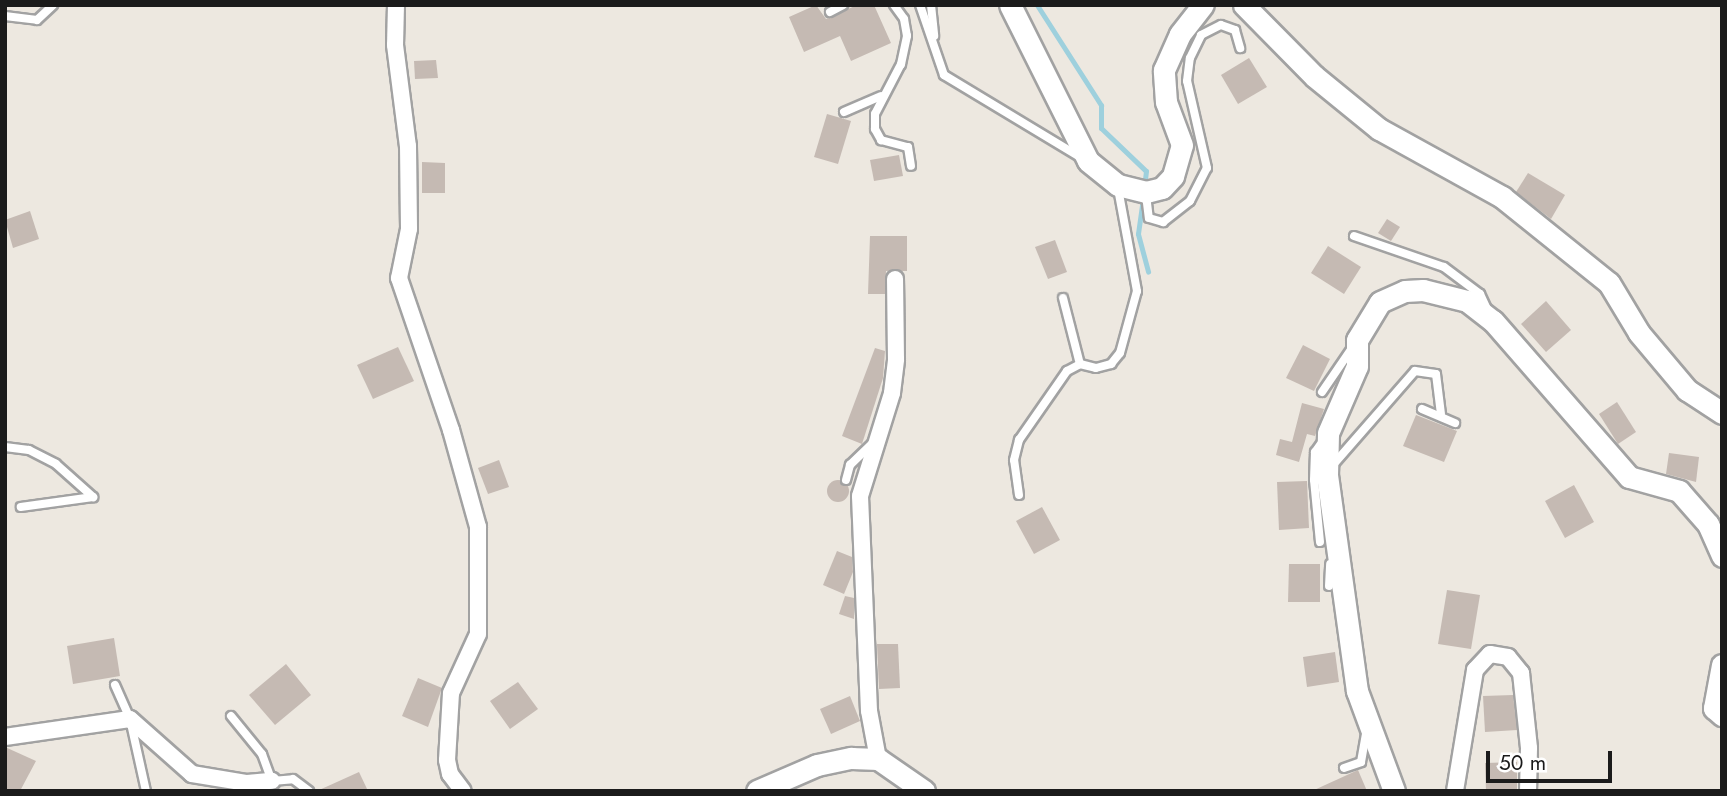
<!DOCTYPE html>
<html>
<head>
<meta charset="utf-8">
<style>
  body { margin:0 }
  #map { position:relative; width:1727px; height:796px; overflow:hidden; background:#ede8e0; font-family:Jost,sans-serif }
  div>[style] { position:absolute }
  .stream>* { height:5px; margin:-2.5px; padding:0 2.5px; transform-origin:2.5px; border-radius:2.5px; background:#9ed0dd }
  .building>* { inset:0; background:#c5bab3 }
  .round { border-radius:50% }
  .roads { filter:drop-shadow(2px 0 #a2a2a2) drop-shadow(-2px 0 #a2a2a2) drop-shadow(0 2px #a2a2a2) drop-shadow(0 -2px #a2a2a2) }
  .service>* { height:8px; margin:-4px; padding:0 4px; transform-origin:4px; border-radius:4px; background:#fff }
  .minor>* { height:16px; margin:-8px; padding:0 8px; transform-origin:8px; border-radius:8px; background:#fff }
  .tertiary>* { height:21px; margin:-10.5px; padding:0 10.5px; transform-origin:10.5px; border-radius:10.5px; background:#fff }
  span { translate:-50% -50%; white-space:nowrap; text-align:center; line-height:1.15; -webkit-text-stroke:7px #fff; paint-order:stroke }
  .frame { position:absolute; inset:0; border:7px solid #1b1b1b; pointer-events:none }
  .scale { position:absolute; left:1486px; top:751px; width:126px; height:32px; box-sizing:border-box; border:4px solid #1b1b1b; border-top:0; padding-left:9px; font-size:21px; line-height:24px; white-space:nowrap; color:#1b1b1b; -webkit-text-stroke:5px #fff; paint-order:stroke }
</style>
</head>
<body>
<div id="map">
  <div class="stream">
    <div style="left:1037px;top:5px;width:119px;rotate:57.4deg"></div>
    <div style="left:1101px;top:105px;width:23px;rotate:90deg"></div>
    <div style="left:1101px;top:128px;width:62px;rotate:43.7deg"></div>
    <div style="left:1146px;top:171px;width:16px;rotate:97deg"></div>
    <div style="left:1143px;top:198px;width:36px;rotate:98deg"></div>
    <div style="left:1138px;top:234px;width:39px;rotate:75deg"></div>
  </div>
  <div class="building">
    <div style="clip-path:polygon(816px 5px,826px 19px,857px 5px,874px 5px,891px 43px,851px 61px,840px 36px,804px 52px,789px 17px)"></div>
    <div style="clip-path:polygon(1249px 58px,1267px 87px,1238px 104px,1221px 75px)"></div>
    <div style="clip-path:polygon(436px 60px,438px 78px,415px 79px,414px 61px)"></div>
    <div style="clip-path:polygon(827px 114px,851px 121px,838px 164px,814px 157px)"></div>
    <div style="clip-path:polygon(899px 155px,903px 176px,874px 181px,870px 160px)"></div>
    <div style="clip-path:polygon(422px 162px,445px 163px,445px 193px,422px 193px)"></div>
    <div style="clip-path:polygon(1528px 173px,1565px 195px,1551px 219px,1516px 192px)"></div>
    <div style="clip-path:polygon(30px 211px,39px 239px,13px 248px,5px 220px)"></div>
    <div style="clip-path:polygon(1387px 219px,1400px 227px,1391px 241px,1378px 233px)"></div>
    <div style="clip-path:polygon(870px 236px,907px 236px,907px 271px,886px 271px,885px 294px,868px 294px)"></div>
    <div style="clip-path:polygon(1055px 240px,1067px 272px,1048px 279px,1035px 247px)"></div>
    <div style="clip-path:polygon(1328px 246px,1361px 267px,1344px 294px,1311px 273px)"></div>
    <div style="clip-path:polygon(1546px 301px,1571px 330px,1546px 352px,1521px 324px)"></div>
    <div style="clip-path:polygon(1303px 345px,1330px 359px,1314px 391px,1286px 378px)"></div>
    <div style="clip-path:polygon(398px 347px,414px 381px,373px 399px,357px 365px)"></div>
    <div style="clip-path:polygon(875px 348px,885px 351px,883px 378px,862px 444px,842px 436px)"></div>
    <div style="clip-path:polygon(1617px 402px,1636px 432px,1618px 444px,1599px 414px)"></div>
    <div style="clip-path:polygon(1302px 403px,1324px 409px,1315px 436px,1307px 434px,1299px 462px,1276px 455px,1280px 439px,1292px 442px)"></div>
    <div style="clip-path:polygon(1416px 415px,1457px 431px,1444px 462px,1403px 446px)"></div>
    <div style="clip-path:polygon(1669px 453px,1699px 457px,1696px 482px,1666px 474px)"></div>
    <div style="clip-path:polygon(499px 460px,509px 487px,488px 494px,478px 468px)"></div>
    <div class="round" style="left:827px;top:480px;width:22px;height:22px"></div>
    <div style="clip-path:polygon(1307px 481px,1309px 528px,1279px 530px,1277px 482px)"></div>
    <div style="clip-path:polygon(1574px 485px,1594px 522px,1565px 538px,1545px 501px)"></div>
    <div style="clip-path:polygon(1042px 507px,1060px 540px,1034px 554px,1016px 521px)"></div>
    <div style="clip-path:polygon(837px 551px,852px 557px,853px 572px,844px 594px,823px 585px)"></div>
    <div style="clip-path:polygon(1289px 564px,1320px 564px,1320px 602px,1288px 602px)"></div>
    <div style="clip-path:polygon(1447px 590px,1480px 595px,1471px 649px,1438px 644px)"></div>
    <div style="clip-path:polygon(845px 596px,854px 598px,854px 619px,839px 614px)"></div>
    <div style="clip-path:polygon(114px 638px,120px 676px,73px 684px,67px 646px)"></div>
    <div style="clip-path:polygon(877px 644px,898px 644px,900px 688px,879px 689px)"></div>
    <div style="clip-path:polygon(1335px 652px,1339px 682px,1307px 687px,1303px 657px)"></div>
    <div style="clip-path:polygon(286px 664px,311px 695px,275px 725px,249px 695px)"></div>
    <div style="clip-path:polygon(418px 678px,442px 688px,428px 727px,402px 716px)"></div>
    <div style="clip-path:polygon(518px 682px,538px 709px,510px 729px,490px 701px)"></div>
    <div style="clip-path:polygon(1513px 695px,1517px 730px,1485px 732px,1483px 696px)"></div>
    <div style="clip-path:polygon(850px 696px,860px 721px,831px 734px,820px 709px)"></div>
    <div style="clip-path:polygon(5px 747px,36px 761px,20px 791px,5px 791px)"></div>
    <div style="clip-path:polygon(1517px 762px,1517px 791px,1486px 791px,1485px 763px)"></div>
    <div style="clip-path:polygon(1358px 770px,1367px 791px,1312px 791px)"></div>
    <div style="clip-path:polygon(359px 772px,368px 791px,317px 791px)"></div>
  </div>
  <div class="roads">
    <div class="service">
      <div style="left:894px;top:5px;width:17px;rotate:54deg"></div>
      <div style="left:904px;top:19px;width:17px;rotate:80deg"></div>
      <div style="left:907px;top:36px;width:29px;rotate:102deg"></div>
      <div style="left:901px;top:64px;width:56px;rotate:117.5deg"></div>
      <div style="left:875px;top:114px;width:15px;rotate:90deg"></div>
      <div style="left:875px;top:129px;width:13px;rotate:61deg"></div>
      <div style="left:881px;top:140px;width:28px;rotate:15deg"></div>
      <div style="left:908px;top:147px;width:19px;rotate:81deg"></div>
      <div style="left:920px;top:5px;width:74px;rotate:71.1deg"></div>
      <div style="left:944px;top:75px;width:159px;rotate:31.1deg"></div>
      <div style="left:931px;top:5px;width:31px;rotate:84deg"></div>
      <div style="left:830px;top:12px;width:15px;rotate:-28deg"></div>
      <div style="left:5px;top:16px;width:32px;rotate:7deg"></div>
      <div style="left:37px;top:20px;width:22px;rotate:-43deg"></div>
      <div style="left:844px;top:112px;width:40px;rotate:-23.4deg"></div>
      <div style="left:1146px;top:195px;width:23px;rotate:83deg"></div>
      <div style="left:1149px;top:218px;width:15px;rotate:16deg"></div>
      <div style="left:1163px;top:222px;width:34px;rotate:-38deg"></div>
      <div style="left:1190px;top:201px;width:37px;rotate:-63deg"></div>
      <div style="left:1207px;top:168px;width:89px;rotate:-102.9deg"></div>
      <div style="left:1187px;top:81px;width:23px;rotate:-83deg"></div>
      <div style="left:1190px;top:58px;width:25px;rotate:-64deg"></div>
      <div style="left:1201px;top:35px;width:22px;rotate:-27deg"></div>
      <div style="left:1221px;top:25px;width:15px;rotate:20deg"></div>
      <div style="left:1235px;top:30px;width:19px;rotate:74deg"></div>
      <div style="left:1354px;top:236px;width:95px;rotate:19deg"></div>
      <div style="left:1444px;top:267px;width:45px;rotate:36.9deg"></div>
      <div style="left:1480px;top:294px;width:17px;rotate:65deg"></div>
      <div style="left:1063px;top:298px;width:68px;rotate:75.6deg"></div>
      <div style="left:1322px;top:392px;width:53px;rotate:-55.7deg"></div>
      <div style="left:1422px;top:409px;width:36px;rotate:23deg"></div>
      <div style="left:5px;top:447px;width:24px;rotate:7deg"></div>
      <div style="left:29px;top:450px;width:30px;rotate:27deg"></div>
      <div style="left:56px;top:464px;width:50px;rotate:41.7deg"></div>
      <div style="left:93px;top:497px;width:73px;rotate:172.1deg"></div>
      <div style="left:1332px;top:466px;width:126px;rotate:-48.9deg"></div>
      <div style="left:1415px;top:371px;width:21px;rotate:8deg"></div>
      <div style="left:1436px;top:374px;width:40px;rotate:82.9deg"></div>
      <div style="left:846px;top:480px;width:16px;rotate:-75deg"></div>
      <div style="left:850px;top:465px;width:30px;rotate:-44deg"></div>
      <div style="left:1019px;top:495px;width:35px;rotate:-98deg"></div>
      <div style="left:1014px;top:460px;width:21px;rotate:-76deg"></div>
      <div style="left:1019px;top:440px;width:84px;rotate:-55.2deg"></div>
      <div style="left:1067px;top:371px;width:15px;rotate:-28deg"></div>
      <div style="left:1080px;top:364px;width:16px;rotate:14deg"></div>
      <div style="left:1096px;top:368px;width:16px;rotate:-15deg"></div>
      <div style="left:1111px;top:364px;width:14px;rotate:-51deg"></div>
      <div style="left:1120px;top:353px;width:64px;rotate:-74.7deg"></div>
      <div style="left:1137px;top:291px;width:105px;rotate:-100.5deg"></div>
      <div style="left:1320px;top:542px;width:62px;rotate:-95.5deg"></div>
      <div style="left:1314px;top:480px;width:28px;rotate:-88deg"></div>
      <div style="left:1315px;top:452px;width:14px;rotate:-54deg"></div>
      <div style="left:1329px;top:586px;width:22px;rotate:-87deg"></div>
      <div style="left:115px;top:685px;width:37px;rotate:66deg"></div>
      <div style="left:130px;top:719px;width:74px;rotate:77.5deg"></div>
      <div style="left:231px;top:716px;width:49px;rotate:50.8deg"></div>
      <div style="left:262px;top:754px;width:29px;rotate:70deg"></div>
      <div style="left:272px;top:781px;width:21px;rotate:-5deg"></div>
      <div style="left:293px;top:779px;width:20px;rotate:37deg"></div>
      <div style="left:1344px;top:768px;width:18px;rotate:-19deg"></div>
      <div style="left:1361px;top:762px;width:27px;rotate:-80deg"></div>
    </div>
    <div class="minor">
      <div style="left:396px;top:5px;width:40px;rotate:91.4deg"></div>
      <div style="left:395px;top:45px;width:102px;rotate:82.7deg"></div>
      <div style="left:408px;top:146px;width:83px;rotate:89.3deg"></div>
      <div style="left:409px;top:229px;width:50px;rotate:101.5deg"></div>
      <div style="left:399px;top:278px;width:161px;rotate:71.1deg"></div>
      <div style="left:451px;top:430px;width:101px;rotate:74.4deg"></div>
      <div style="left:478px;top:527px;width:107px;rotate:90deg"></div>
      <div style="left:478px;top:634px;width:65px;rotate:114.6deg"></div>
      <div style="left:451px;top:693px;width:67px;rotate:93.4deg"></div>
      <div style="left:447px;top:760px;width:14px;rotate:78deg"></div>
      <div style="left:450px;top:774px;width:21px;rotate:53deg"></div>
      <div style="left:5px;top:737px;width:126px;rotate:-8.2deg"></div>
      <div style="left:130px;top:719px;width:83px;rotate:41.6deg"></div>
      <div style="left:192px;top:774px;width:56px;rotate:9.3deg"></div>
      <div style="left:247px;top:783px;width:25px;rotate:-5deg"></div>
      <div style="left:878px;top:759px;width:49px;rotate:-100.6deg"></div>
      <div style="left:869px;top:711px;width:215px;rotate:-92.4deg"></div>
      <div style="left:860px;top:496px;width:108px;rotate:-72.7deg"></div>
      <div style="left:892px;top:393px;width:34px;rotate:-83deg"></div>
      <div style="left:896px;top:359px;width:80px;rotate:-90.7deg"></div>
      <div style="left:1455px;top:791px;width:123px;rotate:-80.6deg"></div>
      <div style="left:1475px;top:670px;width:22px;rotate:-47deg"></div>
      <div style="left:1490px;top:654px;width:18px;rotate:9deg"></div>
      <div style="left:1508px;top:657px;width:21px;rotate:51deg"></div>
      <div style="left:1521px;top:673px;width:75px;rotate:83.9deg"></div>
      <div style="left:1529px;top:748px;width:43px;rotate:91.3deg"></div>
    </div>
    <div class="tertiary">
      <div style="left:1010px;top:5px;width:174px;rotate:63.4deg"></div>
      <div style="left:1088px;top:161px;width:38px;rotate:39deg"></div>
      <div style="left:1118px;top:185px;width:29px;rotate:14deg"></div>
      <div style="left:1146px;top:192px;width:16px;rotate:-14deg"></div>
      <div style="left:1162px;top:188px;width:16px;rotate:-47deg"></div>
      <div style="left:1173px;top:176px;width:32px;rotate:-74deg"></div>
      <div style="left:1182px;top:145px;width:46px;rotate:-110.4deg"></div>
      <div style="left:1166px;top:102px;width:32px;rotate:-94deg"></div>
      <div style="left:1164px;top:70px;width:39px;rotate:-66deg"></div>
      <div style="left:1180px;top:34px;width:37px;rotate:-52deg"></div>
      <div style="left:1244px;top:5px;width:100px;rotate:45.4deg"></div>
      <div style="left:1314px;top:76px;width:84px;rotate:39.2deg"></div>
      <div style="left:1379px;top:129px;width:141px;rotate:28.9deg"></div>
      <div style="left:1502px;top:197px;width:137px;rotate:38.8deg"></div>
      <div style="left:1609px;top:283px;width:58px;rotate:59deg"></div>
      <div style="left:1639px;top:333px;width:75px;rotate:49.9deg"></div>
      <div style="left:1687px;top:390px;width:42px;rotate:33.3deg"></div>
      <div style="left:1722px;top:665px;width:44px;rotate:100.5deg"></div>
      <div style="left:1714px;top:708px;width:11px;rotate:41deg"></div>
      <div style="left:757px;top:791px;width:65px;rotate:-23.4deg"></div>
      <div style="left:817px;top:765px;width:35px;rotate:-12deg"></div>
      <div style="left:851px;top:758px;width:27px;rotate:2deg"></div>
      <div style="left:878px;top:759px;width:56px;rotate:34.8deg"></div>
      <div style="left:1394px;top:791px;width:107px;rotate:-110.3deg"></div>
      <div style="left:1357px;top:691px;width:218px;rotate:-97.9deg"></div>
      <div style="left:1327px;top:475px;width:42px;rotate:-88.6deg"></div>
      <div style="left:1328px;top:433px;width:73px;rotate:-66.6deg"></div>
      <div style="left:1357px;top:366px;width:26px;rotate:-90deg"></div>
      <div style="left:1357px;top:340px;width:44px;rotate:-58.8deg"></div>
      <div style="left:1380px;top:302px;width:27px;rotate:-24deg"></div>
      <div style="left:1405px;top:291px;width:18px;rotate:-3deg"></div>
      <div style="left:1423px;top:290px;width:45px;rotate:14deg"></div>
      <div style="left:1467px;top:301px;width:33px;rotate:38deg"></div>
      <div style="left:1493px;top:321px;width:207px;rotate:48.9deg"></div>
      <div style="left:1629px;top:477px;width:52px;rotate:15.6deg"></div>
      <div style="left:1679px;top:491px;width:44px;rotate:48.7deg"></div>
      <div style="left:1708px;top:524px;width:35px;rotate:66deg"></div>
    </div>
  </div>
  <div class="frame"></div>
  <div class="scale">50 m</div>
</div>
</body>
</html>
